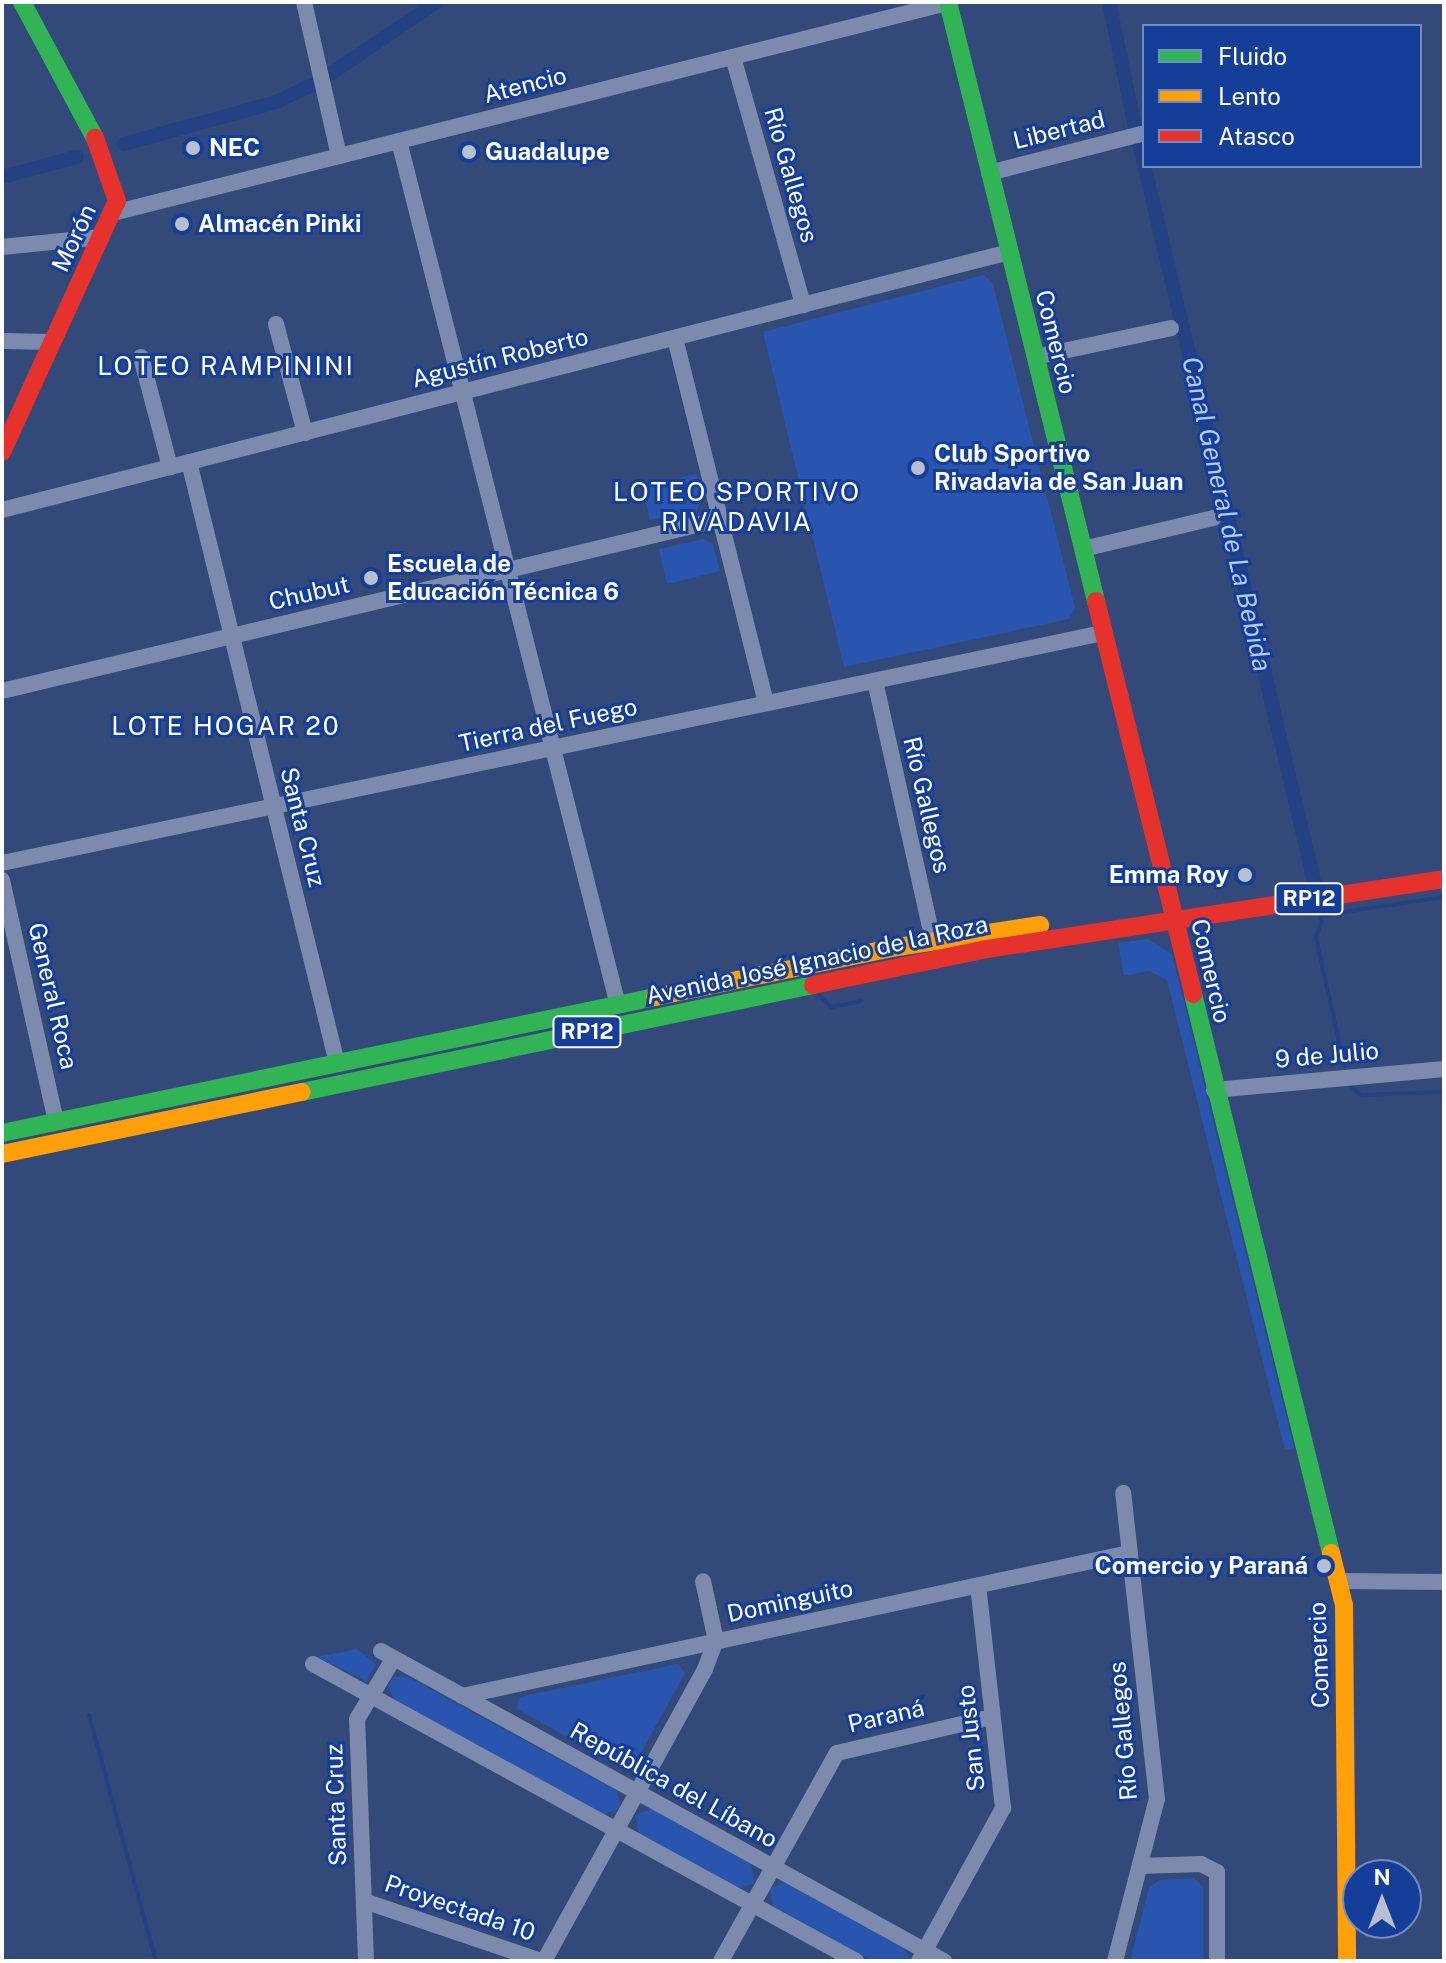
<!DOCTYPE html>
<html>
<head>
<meta charset="utf-8">
<style>
  body { margin:0 }
  #map { position:relative; width:1446px; height:1963px; overflow:hidden; background:#33497a; font-family:"Public Sans",sans-serif }
  div>[style] { position:absolute }
  .green>* { inset:0; background:#2955ae }
  .stream>* { height:4px; margin:-2px; padding:0 2px; transform-origin:2px; border-radius:2px; background:#234183 }
  .canal>* { height:14px; margin:-7px; padding:0 7px; transform-origin:7px; border-radius:7px; background:#234183 }
  .street>* { height:16px; margin:-8px; padding:0 8px; transform-origin:8px; border-radius:8px; background:#7c8bad }
  .fast>* { height:18px; margin:-9px; padding:0 9px; transform-origin:9px; border-radius:9px; background:#30b455 }
  .slow>* { height:18px; margin:-9px; padding:0 9px; transform-origin:9px; border-radius:9px; background:#ff9f0a }
  .jam>* { height:18px; margin:-9px; padding:0 9px; transform-origin:9px; border-radius:9px; background:#e5322d }
  .dots>* { width:22px; height:22px; translate:-50% -50%; box-sizing:border-box; border:4px solid #153e98; border-radius:50% }
  span { translate:-50% -50%; white-space:nowrap; text-align:center; line-height:1.15; -webkit-text-stroke:6px #153e98; paint-order:stroke }
  .shield-label span { padding:2px 6px; background:#153e98; border:2px solid; border-radius:6px; -webkit-text-stroke-width:0 }
  .shield-label { font-size:22px; color:#fff; font-weight:700 }
  .street-label { font-size:24px; color:#fff }
  .poi-label { font-size:24px; color:#fff; font-weight:700 }
  .left { translate:0 -50%; text-align:left }
  .right { translate:-100% -50%; text-align:right }
  .neighbourhood-label { font-size:26px; color:#fff; letter-spacing:2px }
  .water-label { font-size:26px; color:#b4cbf9; font-style:italic }
  .frame { position:absolute; inset:0; border:4px solid #fff; pointer-events:none }
  .legend { position:absolute; left:1142px; top:24px; width:280px; height:144px; box-sizing:border-box; background:#153e98; border:2px solid #738bc1; margin:0; padding:10px 14px; list-style:none; font-size:24px; color:#fff }
  .legend li { display:flex; align-items:center; gap:16px; height:40px }
  .legend b { width:40px; border:2px solid #738bc1 }
  .north { position:absolute; left:1342px; top:1859px; width:80px; height:80px; box-sizing:border-box; background:#153e98; border:2px solid #738bc1; border-radius:50%; rotate:0deg; font-size:22px; font-weight:700; line-height:32px; text-align:center; color:#fff }
  .north::after { content:''; display:block; margin:auto; width:28px; height:36px; background:#b8bfd0; clip-path:polygon(50% 0,100% 100%,50% 72%,0 100%) }
</style>
</head>
<body>
<div id="map">
  <div class="green">
    <div style="clip-path:polygon(984px 275px,993px 284px,1075px 608px,1069px 619px,844px 667px,763px 332px)"></div>
    <div style="clip-path:polygon(696px 474px,702px 499px,697px 510px,650px 520px,643px 488px)"></div>
    <div style="clip-path:polygon(703px 539px,713px 544px,720px 571px,667px 584px,659px 549px)"></div>
    <div style="clip-path:polygon(1148px 939px,1172px 954px,1294px 1448px,1285px 1450px,1167px 980px,1149px 971px,1124px 976px,1118px 943px)"></div>
    <div style="clip-path:polygon(357px 1649px,376px 1664px,367px 1681px,317px 1657px)"></div>
    <div style="clip-path:polygon(678px 1664px,685px 1673px,635px 1764px,623px 1768px,517px 1709px,519px 1697px)"></div>
    <div style="clip-path:polygon(394px 1677px,408px 1677px,617px 1791px,621px 1808px,603px 1814px,394px 1699px,388px 1686px)"></div>
    <div style="clip-path:polygon(651px 1809px,751px 1864px,754px 1884px,738px 1888px,639px 1834px,635px 1815px)"></div>
    <div style="clip-path:polygon(1194px 1878px,1203px 1887px,1203px 1961px,1130px 1961px,1149px 1888px,1159px 1880px)"></div>
    <div style="clip-path:polygon(785px 1883px,904px 1948px,910px 1961px,872px 1961px,773px 1906px,770px 1888px)"></div>
  </div>
  <div class="stream">
    <div style="left:1321px;top:918px;width:8px;rotate:-90deg"></div>
    <div style="left:1321px;top:910px;width:6px;rotate:51deg"></div>
    <div style="left:1325px;top:915px;width:120px;rotate:-8.6deg"></div>
    <div style="left:1321px;top:922px;width:17px;rotate:107deg"></div>
    <div style="left:1316px;top:938px;width:120px;rotate:77.5deg"></div>
    <div style="left:820px;top:996px;width:16px;rotate:45deg"></div>
    <div style="left:831px;top:1007px;width:31px;rotate:-11deg"></div>
    <div style="left:1343px;top:1063px;width:3px;rotate:72deg"></div>
    <div style="left:1351px;top:1086px;width:13px;rotate:42deg"></div>
    <div style="left:1361px;top:1095px;width:83px;rotate:-2.1deg"></div>
    <div style="left:89px;top:1715px;width:255px;rotate:74.8deg"></div>
  </div>
  <div class="canal">
    <div style="left:1109px;top:2px;width:129px;rotate:78.3deg"></div>
    <div style="left:332px;top:73px;width:127px;rotate:-34.1deg"></div>
    <div style="left:1139px;top:143px;width:763px;rotate:76.66deg"></div>
    <div style="left:124px;top:144px;width:158px;rotate:-15.4deg"></div>
    <div style="left:276px;top:102px;width:44px;rotate:-25.4deg"></div>
    <div style="left:2px;top:177px;width:77px;rotate:-15.1deg"></div>
  </div>
  <div class="street">
    <div style="left:304px;top:2px;width:158px;rotate:77.2deg"></div>
    <div style="left:733px;top:57px;width:258px;rotate:74.2deg"></div>
    <div style="left:399px;top:141px;width:891px;rotate:75.78deg"></div>
    <div style="left:989px;top:173px;width:157px;rotate:-14.4deg"></div>
    <div style="left:113px;top:213px;width:860px;rotate:-14.13deg"></div>
    <div style="left:2px;top:247px;width:100px;rotate:-5.7deg"></div>
    <div style="left:276px;top:324px;width:113px;rotate:75.1deg"></div>
    <div style="left:675px;top:338px;width:376px;rotate:76deg"></div>
    <div style="left:2px;top:341px;width:50px;rotate:1.1deg"></div>
    <div style="left:141px;top:357px;width:114px;rotate:75.2deg"></div>
    <div style="left:1035px;top:357px;width:139px;rotate:-12deg"></div>
    <div style="left:189px;top:462px;width:619px;rotate:76.17deg"></div>
    <div style="left:2px;top:510px;width:1040px;rotate:-14.37deg"></div>
    <div style="left:1083px;top:549px;width:134px;rotate:-13.4deg"></div>
    <div style="left:875px;top:681px;width:265px;rotate:77.4deg"></div>
    <div style="left:2px;top:691px;width:739px;rotate:-13.45deg"></div>
    <div style="left:2px;top:863px;width:1125px;rotate:-11.8deg"></div>
    <div style="left:2px;top:880px;width:248px;rotate:77.4deg"></div>
    <div style="left:1214px;top:1090px;width:231px;rotate:-5.2deg"></div>
    <div style="left:1339px;top:1581px;width:105px;rotate:0.5deg"></div>
    <div style="left:381px;top:1651px;width:643px;rotate:28.84deg"></div>
    <div style="left:313px;top:1664px;width:619px;rotate:28.68deg"></div>
    <div style="left:462px;top:1696px;width:682px;rotate:-12.1deg"></div>
    <div style="left:1140px;top:1866px;width:61px;rotate:-1.9deg"></div>
    <div style="left:1201px;top:1864px;width:18px;rotate:27deg"></div>
    <div style="left:1217px;top:1872px;width:89px;rotate:90deg"></div>
    <div style="left:364px;top:1901px;width:187px;rotate:18.7deg"></div>
    <div style="left:366px;top:1961px;width:242px;rotate:-92.1deg"></div>
    <div style="left:357px;top:1719px;width:71px;rotate:-58.8deg"></div>
    <div style="left:544px;top:1961px;width:333px;rotate:-61.1deg"></div>
    <div style="left:705px;top:1669px;width:30px;rotate:-69deg"></div>
    <div style="left:716px;top:1641px;width:61px;rotate:-102.2deg"></div>
    <div style="left:721px;top:1961px;width:238px;rotate:-60.9deg"></div>
    <div style="left:837px;top:1753px;width:159px;rotate:-13.1deg"></div>
    <div style="left:919px;top:1961px;width:175px;rotate:-61.2deg"></div>
    <div style="left:1003px;top:1808px;width:224px;rotate:-96.4deg"></div>
    <div style="left:1115px;top:1961px;width:167px;rotate:-75.5deg"></div>
    <div style="left:1157px;top:1799px;width:308px;rotate:-96.3deg"></div>
  </div>
  <div class="fast">
    <div style="left:22px;top:2px;width:154px;rotate:61.8deg"></div>
    <div style="left:948px;top:2px;width:617px;rotate:76.12deg"></div>
    <div style="left:1193px;top:994px;width:576px;rotate:76.13deg"></div>
    <div style="left:302px;top:1092px;width:522px;rotate:-11.83deg"></div>
    <div style="left:2px;top:1133px;width:667px;rotate:-11.76deg"></div>
  </div>
  <div class="slow">
    <div style="left:655px;top:997px;width:241px;rotate:-11.7deg"></div>
    <div style="left:891px;top:948px;width:151px;rotate:-8.8deg"></div>
    <div style="left:2px;top:1154px;width:306px;rotate:-11.7deg"></div>
    <div style="left:1331px;top:1553px;width:54px;rotate:76deg"></div>
    <div style="left:1344px;top:1605px;width:356px;rotate:89.5deg"></div>
  </div>
  <div class="jam">
    <div style="left:2px;top:452px;width:276px;rotate:-65.4deg"></div>
    <div style="left:117px;top:201px;width:67px;rotate:-109.2deg"></div>
    <div style="left:1096px;top:601px;width:405px;rotate:76.1deg"></div>
    <div style="left:813px;top:985px;width:178px;rotate:-11.7deg"></div>
    <div style="left:987px;top:949px;width:462px;rotate:-8.7deg"></div>
  </div>
  <div class="dots">
    <div style="left:193px;top:148px;background:#b8bfd0"></div>
    <div style="left:469px;top:152px;background:#b8bfd0"></div>
    <div style="left:182px;top:224px;background:#b8bfd0"></div>
    <div style="left:918px;top:468px;background:#b8bfd0"></div>
    <div style="left:371px;top:578px;background:#b8bfd0"></div>
    <div style="left:1245px;top:875px;background:#b8bfd0"></div>
    <div style="left:1324px;top:1566px;background:#b8bfd0"></div>
  </div>
  <div class="shield-label">
    <span style="left:1309px;top:899px">RP12</span>
    <span style="left:587px;top:1032px">RP12</span>
  </div>
  <div class="street-label">
    <span style="left:525px;top:85px;rotate:-14deg">Atencio</span>
    <span style="left:1059px;top:130px;rotate:-14deg">Libertad</span>
    <span style="left:791px;top:175px;rotate:74deg">Río Gallegos</span>
    <span style="left:74px;top:238px;rotate:-65deg">Morón</span>
    <span style="left:1056px;top:342px;rotate:76deg">Comercio</span>
    <span style="left:500px;top:358px;rotate:-14deg">Agustín Roberto</span>
    <span style="left:309px;top:593px;rotate:-13deg">Chubut</span>
    <span style="left:548px;top:725px;rotate:-12deg">Tierra del Fuego</span>
    <span style="left:927px;top:805px;rotate:77deg">Río Gallegos</span>
    <span style="left:303px;top:827px;rotate:76deg">Santa Cruz</span>
    <span style="left:817px;top:960px;rotate:-12deg">Avenida José Ignacio de la Roza</span>
    <span style="left:1211px;top:971px;rotate:77deg">Comercio</span>
    <span style="left:53px;top:996px;rotate:77deg">General Roca</span>
    <span style="left:1327px;top:1055px;rotate:-5deg">9 de Julio</span>
    <span style="left:790px;top:1601px;rotate:-12deg">Dominguito</span>
    <span style="left:1319px;top:1655px;rotate:-92deg">Comercio</span>
    <span style="left:886px;top:1716px;rotate:-13deg">Paraná</span>
    <span style="left:1123px;top:1731px;rotate:-95deg">Río Gallegos</span>
    <span style="left:971px;top:1738px;rotate:-96deg">San Justo</span>
    <span style="left:674px;top:1785px;rotate:29deg">República del Líbano</span>
    <span style="left:336px;top:1805px;rotate:-92deg">Santa Cruz</span>
    <span style="left:460px;top:1908px;rotate:19deg">Proyectada 10</span>
  </div>
  <div class="poi-label">
    <span class="left" style="left:209px;top:148px">NEC</span>
    <span class="left" style="left:485px;top:152px">Guadalupe</span>
    <span class="left" style="left:198px;top:224px">Almacén Pinki</span>
    <span class="left" style="left:934px;top:468px">Club Sportivo<br>Rivadavia de San Juan</span>
    <span class="left" style="left:387px;top:578px">Escuela de<br>Educación Técnica 6</span>
    <span class="right" style="left:1229px;top:875px">Emma Roy</span>
    <span class="right" style="left:1308px;top:1566px">Comercio y Paraná</span>
  </div>
  <div class="neighbourhood-label">
    <span style="left:226px;top:366px">LOTEO RAMPININI</span>
    <span style="left:737px;top:507px">LOTEO SPORTIVO<br>RIVADAVIA</span>
    <span style="left:226px;top:726px">LOTE HOGAR 20</span>
  </div>
  <div class="water-label">
    <span style="left:1227px;top:514px;rotate:77deg">Canal General de La Bebida</span>
  </div>
  <div class="frame"></div>
  <ul class="legend">
  <li><b style="height:10px;background:#30b455"></b>Fluido</li>
  <li><b style="height:10px;background:#ff9f0a"></b>Lento</li>
  <li><b style="height:10px;background:#e5322d"></b>Atasco</li>
  </ul>
  <div class="north">N</div>
</div>
</body>
</html>
